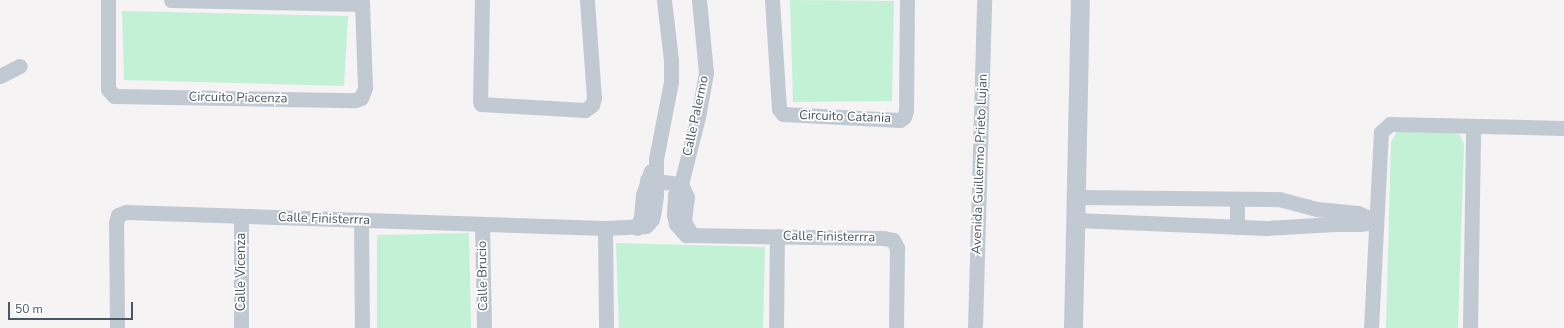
<!DOCTYPE html>
<html>
<head>
<meta charset="utf-8">
<style>
  body { margin:0 }
  #map { position:relative; width:1564px; height:328px; overflow:hidden; background:#f5f3f3; font-family:"Nunito Sans",sans-serif }
  div>[style] { position:absolute }
  .green>* { inset:0; background:#c3f1d5 }
  .minor>* { height:15px; margin:-7.5px; padding:0 7.5px; transform-origin:7.5px; border-radius:7.5px; background:#c1cad2 }
  .tertiary>* { height:19px; margin:-9.5px; padding:0 9.5px; transform-origin:9.5px; border-radius:9.5px; background:#c1cad2 }
  span { translate:-50% -50%; white-space:nowrap; text-align:center; line-height:1.15; -webkit-text-stroke:3.5px #fff; paint-order:stroke }
  .street-label { font-size:13px; color:#4a5661 }
  .scale { position:absolute; left:8px; top:302px; width:125px; height:18px; box-sizing:border-box; border:2px solid #4a5661; border-top:0; padding-left:5px; font-size:12px; line-height:14px; white-space:nowrap; color:#4a5661; -webkit-text-stroke:3px #fff; paint-order:stroke }
</style>
</head>
<body>
<div id="map">
  <div class="green">
    <div style="clip-path:polygon(790px 0,894px 1px,892px 101px,793px 102px)"></div>
    <div style="clip-path:polygon(122px 11px,348px 16px,344px 86px,124px 80px)"></div>
    <div style="clip-path:polygon(1397px 132px,1455px 133px,1460px 135px,1464px 144px,1458px 328px,1386px 328px,1391px 142px)"></div>
    <div style="clip-path:polygon(469px 233px,471px 328px,377px 328px,377px 235px)"></div>
    <div style="clip-path:polygon(616px 243px,765px 247px,763px 328px,619px 328px)"></div>
  </div>
  <div class="minor">
    <div style="left:108px;top:0;width:89px;rotate:90deg"></div>
    <div style="left:108px;top:89px;width:9px;rotate:49deg"></div>
    <div style="left:114px;top:96px;width:241px;rotate:1deg"></div>
    <div style="left:355px;top:100px;width:6px;rotate:-18deg"></div>
    <div style="left:361px;top:98px;width:11px;rotate:-68deg"></div>
    <div style="left:365px;top:88px;width:88px;rotate:-92deg"></div>
    <div style="left:171px;top:0;width:191px;rotate:1.2deg"></div>
    <div style="left:482px;top:0;width:101px;rotate:91.1deg"></div>
    <div style="left:480px;top:101px;width:3px;rotate:72deg"></div>
    <div style="left:481px;top:104px;width:104px;rotate:3.3deg"></div>
    <div style="left:585px;top:110px;width:9px;rotate:-36deg"></div>
    <div style="left:592px;top:105px;width:7px;rotate:-74deg"></div>
    <div style="left:594px;top:98px;width:98px;rotate:-94.1deg"></div>
    <div style="left:699px;top:0;width:73px;rotate:84.5deg"></div>
    <div style="left:706px;top:73px;width:45px;rotate:100.3deg"></div>
    <div style="left:698px;top:117px;width:69px;rotate:104.2deg"></div>
    <div style="left:681px;top:184px;width:13px;rotate:119deg"></div>
    <div style="left:675px;top:195px;width:20px;rotate:93deg"></div>
    <div style="left:674px;top:215px;width:9px;rotate:77deg"></div>
    <div style="left:676px;top:224px;width:15px;rotate:48deg"></div>
    <div style="left:686px;top:235px;width:197px;rotate:0.9deg"></div>
    <div style="left:883px;top:238px;width:10px;rotate:11deg"></div>
    <div style="left:893px;top:240px;width:9px;rotate:63deg"></div>
    <div style="left:897px;top:248px;width:80px;rotate:90.7deg"></div>
    <div style="left:772px;top:0;width:109px;rotate:86.3deg"></div>
    <div style="left:779px;top:109px;width:6px;rotate:51deg"></div>
    <div style="left:783px;top:114px;width:117px;rotate:2.9deg"></div>
    <div style="left:900px;top:120px;width:5px;rotate:-37deg"></div>
    <div style="left:904px;top:117px;width:6px;rotate:-72deg"></div>
    <div style="left:906px;top:111px;width:111px;rotate:-89.5deg"></div>
    <div style="left:0;top:76px;width:22px;rotate:-27deg"></div>
    <div style="left:647px;top:180px;width:34px;rotate:7deg"></div>
    <div style="left:681px;top:184px;width:14px;rotate:65deg"></div>
    <div style="left:687px;top:197px;width:25px;rotate:97deg"></div>
    <div style="left:684px;top:222px;width:15px;rotate:58deg"></div>
    <div style="left:1076px;top:197px;width:203px;rotate:0.6deg"></div>
    <div style="left:1279px;top:199px;width:39px;rotate:15deg"></div>
    <div style="left:1317px;top:209px;width:41px;rotate:5.6deg"></div>
    <div style="left:1358px;top:213px;width:20px;rotate:24deg"></div>
    <div style="left:1075px;top:220px;width:192px;rotate:2.4deg"></div>
    <div style="left:1267px;top:228px;width:68px;rotate:-3.4deg"></div>
    <div style="left:1335px;top:224px;width:25px"></div>
    <div style="left:1360px;top:224px;width:15px;rotate:-8deg"></div>
    <div style="left:361px;top:221px;width:107px;rotate:89.5deg"></div>
    <div style="left:482px;top:224px;width:104px;rotate:88.9deg"></div>
    <div style="left:1237px;top:227px;width:28px;rotate:-90deg"></div>
    <div style="left:605px;top:228px;width:100px;rotate:89.4deg"></div>
    <div style="left:637px;top:228px;width:12px;rotate:-70deg"></div>
    <div style="left:641px;top:217px;width:22px;rotate:-85deg"></div>
    <div style="left:643px;top:195px;width:25px;rotate:-72deg"></div>
    <div style="left:117px;top:328px;width:105px;rotate:-90.5deg"></div>
    <div style="left:116px;top:223px;width:8px;rotate:-76deg"></div>
    <div style="left:118px;top:215px;width:9px;rotate:-21deg"></div>
    <div style="left:126px;top:212px;width:479px;rotate:1.9deg"></div>
    <div style="left:605px;top:228px;width:41px;rotate:-2.8deg"></div>
    <div style="left:646px;top:226px;width:9px;rotate:-49deg"></div>
    <div style="left:652px;top:219px;width:9px;rotate:-77deg"></div>
    <div style="left:654px;top:210px;width:15px;rotate:-82deg"></div>
    <div style="left:656px;top:195px;width:36px;rotate:-90deg"></div>
    <div style="left:656px;top:159px;width:78px;rotate:-79deg"></div>
    <div style="left:671px;top:82px;width:22px;rotate:-90deg"></div>
    <div style="left:671px;top:60px;width:60px;rotate:-96.7deg"></div>
    <div style="left:241px;top:328px;width:112px;rotate:-90deg"></div>
    <div style="left:776px;top:328px;width:92px;rotate:-89.4deg"></div>
    <div style="left:975px;top:328px;width:328px;rotate:-88.4deg"></div>
    <div style="left:1371px;top:328px;width:196px;rotate:-87.1deg"></div>
    <div style="left:1381px;top:132px;width:12px;rotate:-42deg"></div>
    <div style="left:1390px;top:124px;width:174px;rotate:1.3deg"></div>
    <div style="left:1470px;top:328px;width:202px;rotate:-89.1deg"></div>
  </div>
  <div class="tertiary">
    <div style="left:1073px;top:328px;width:328px;rotate:-88.8deg"></div>
  </div>
  <div class="street-label">
    <span style="left:238px;top:98px;rotate:1deg">Circuito Piacenza</span>
    <span style="left:696px;top:116px;rotate:-78deg">Calle Palermo</span>
    <span style="left:845px;top:117px;rotate:2deg">Circuito Catania</span>
    <span style="left:980px;top:164px;rotate:-88deg">Avenida Guillermo Prieto Lujan</span>
    <span style="left:324px;top:219px;rotate:2deg">Calle Finisterrra</span>
    <span style="left:829px;top:237px;rotate:1deg">Calle Finisterrra</span>
    <span style="left:241px;top:272px;rotate:-90deg">Calle Vicenza</span>
    <span style="left:483px;top:276px;rotate:-91deg">Calle Brucio</span>
  </div>
  <div class="scale">50 m</div>
</div>
</body>
</html>
